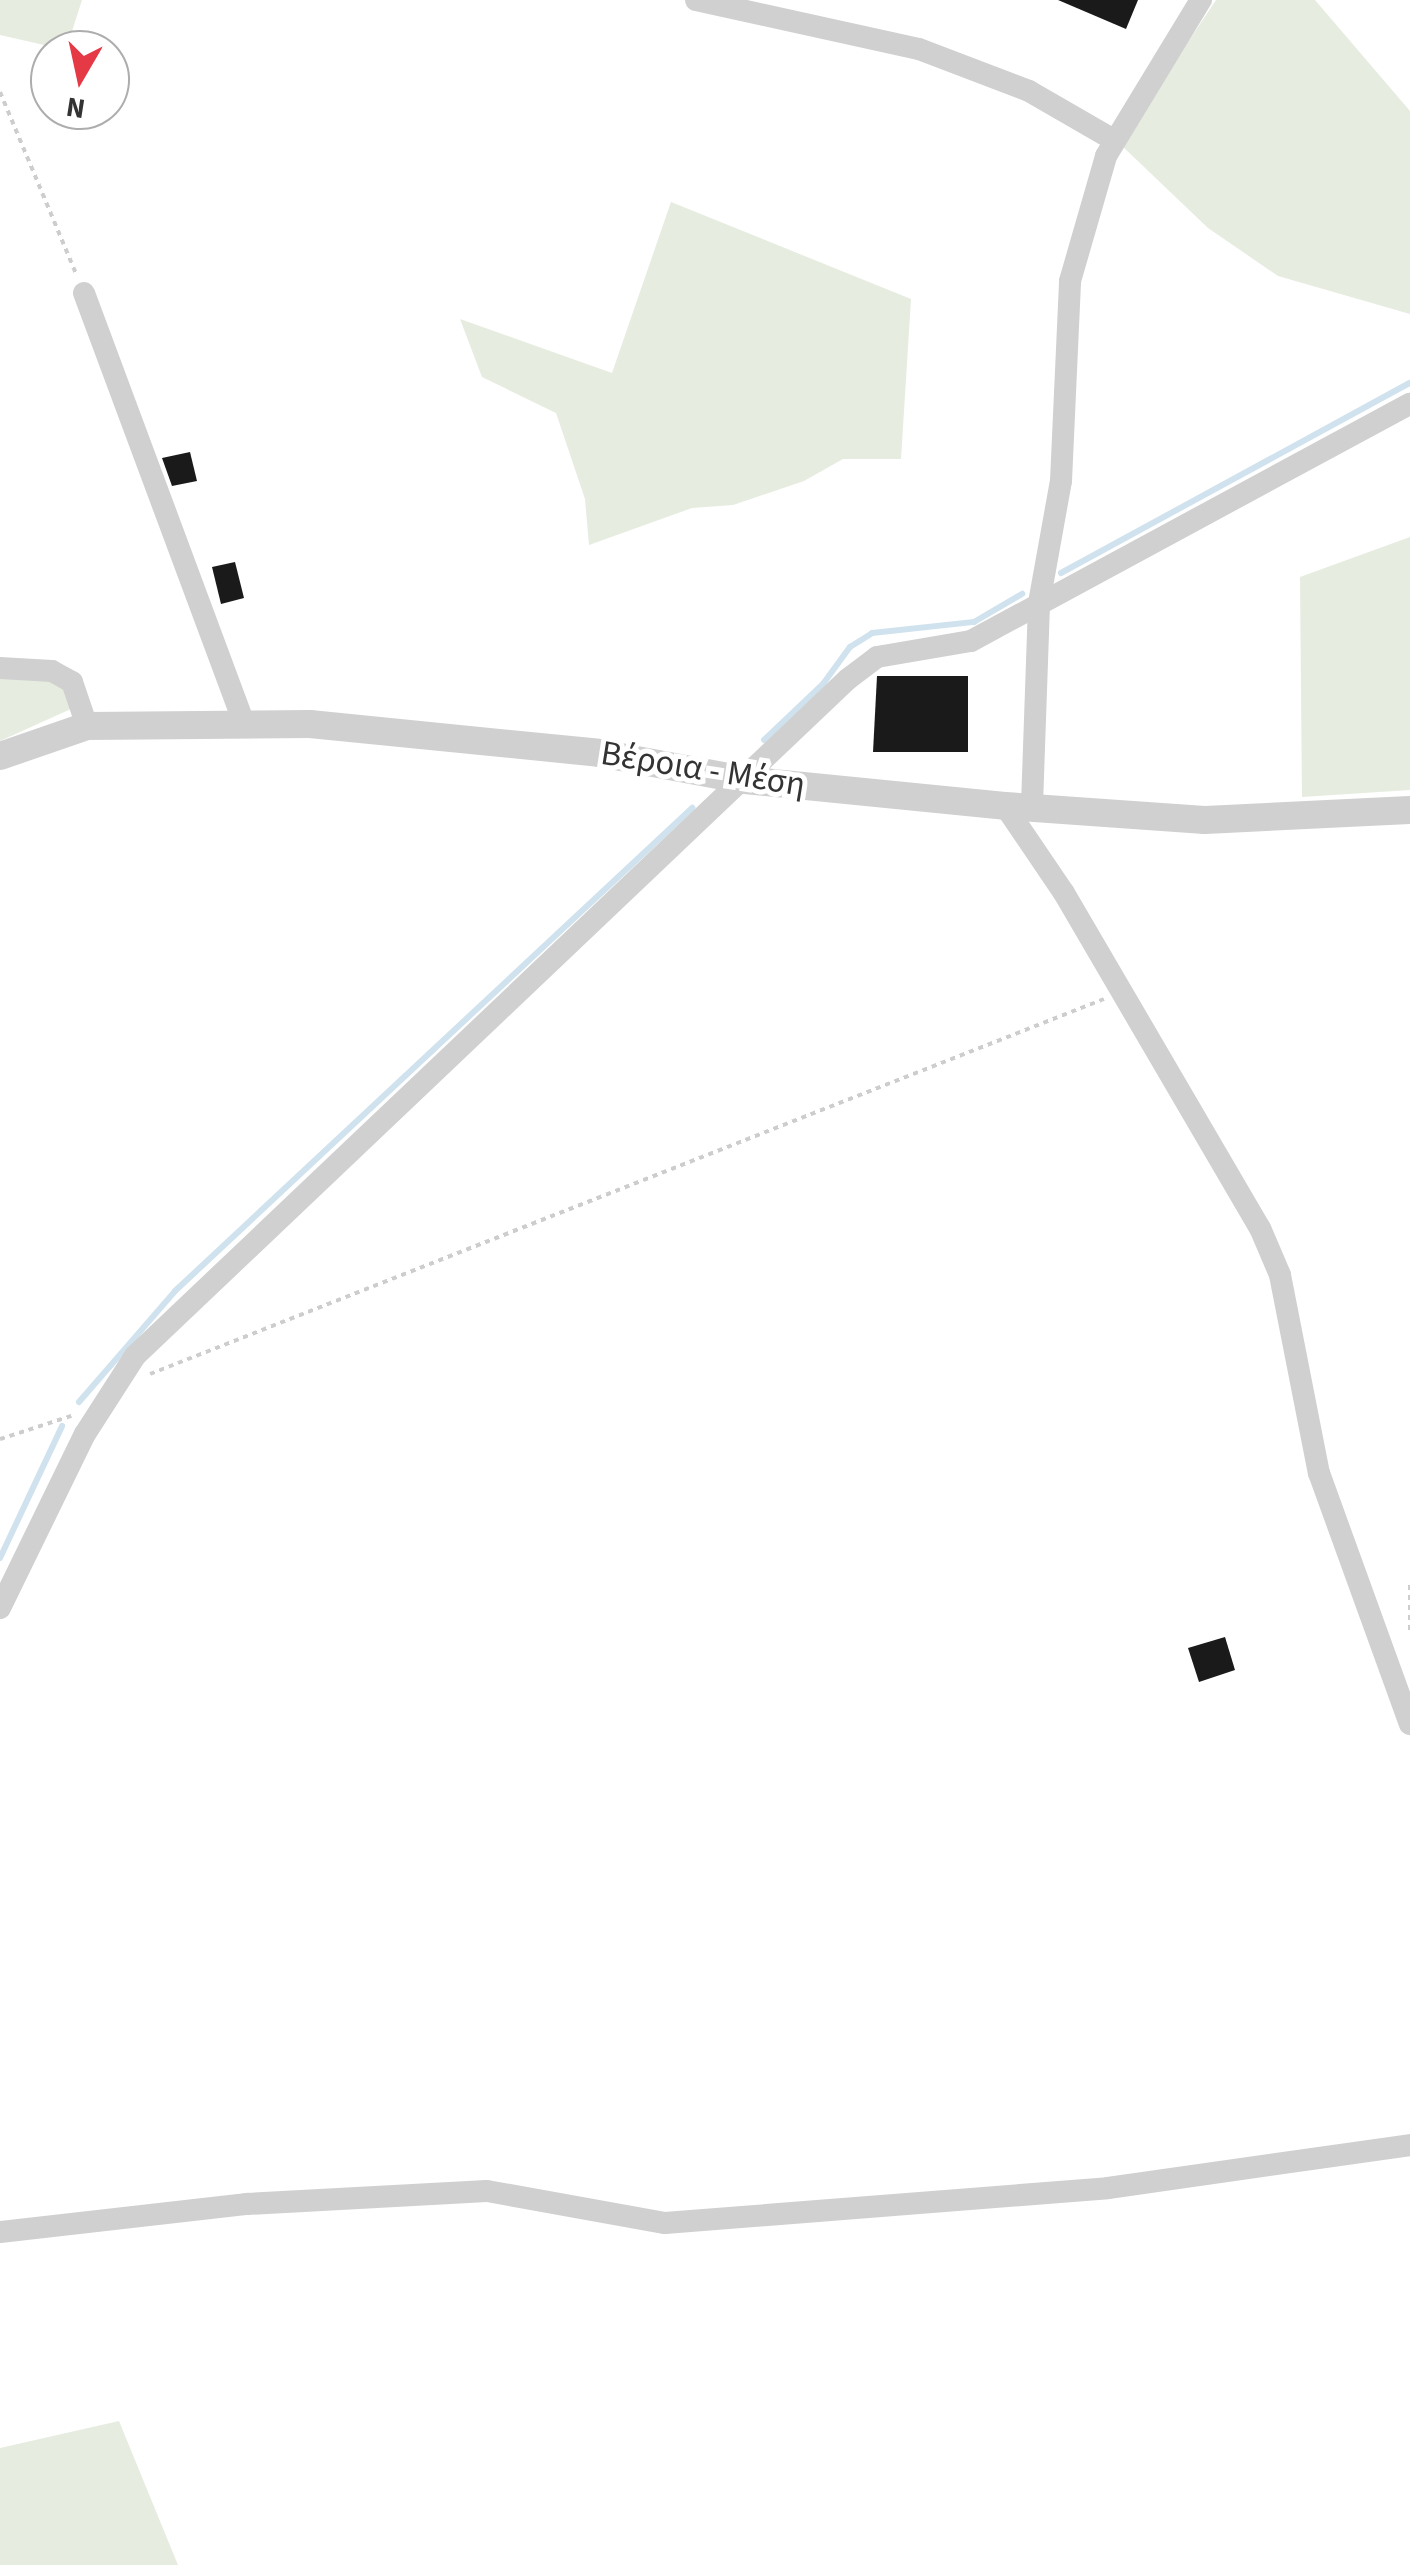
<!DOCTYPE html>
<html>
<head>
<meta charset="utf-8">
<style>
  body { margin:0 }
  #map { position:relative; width:1410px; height:2565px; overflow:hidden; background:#fff; font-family:"Source Sans 3",sans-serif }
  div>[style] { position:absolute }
  .green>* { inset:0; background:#e6ecdf }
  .stream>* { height:6px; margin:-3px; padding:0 3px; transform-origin:3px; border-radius:3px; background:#cfe2ee }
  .building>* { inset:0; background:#1a1a1a }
  .path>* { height:4px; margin-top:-2px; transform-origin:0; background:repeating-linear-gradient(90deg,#cdcdcd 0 5px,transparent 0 10px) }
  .minor>* { height:22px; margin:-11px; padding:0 11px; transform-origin:11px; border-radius:11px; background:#d0d0d0 }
  .tertiary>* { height:28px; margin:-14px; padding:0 14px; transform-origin:14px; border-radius:14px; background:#d0d0d0 }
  span { translate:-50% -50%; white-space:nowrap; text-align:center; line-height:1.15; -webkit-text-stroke:10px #fff; paint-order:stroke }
  .street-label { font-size:35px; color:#333 }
  .north { position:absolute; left:30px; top:30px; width:100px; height:100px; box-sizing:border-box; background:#fff; border:2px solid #adadad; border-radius:50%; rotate:189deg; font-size:28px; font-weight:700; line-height:40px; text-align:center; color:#333 }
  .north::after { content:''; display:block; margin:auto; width:35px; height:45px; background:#e63946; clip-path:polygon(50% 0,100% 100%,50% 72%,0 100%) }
</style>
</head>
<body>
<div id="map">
  <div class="green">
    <div style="clip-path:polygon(0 0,82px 0,66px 50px,0 35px)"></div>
    <div style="clip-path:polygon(1216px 0,1315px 0,1410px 111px,1410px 314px,1278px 276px,1208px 228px,1120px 144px)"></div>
    <div style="clip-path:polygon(671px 202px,911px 299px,901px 459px,843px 459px,804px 481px,733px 505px,692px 508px,589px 545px,585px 499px,556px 413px,482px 377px,460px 319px,612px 373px)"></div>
    <div style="clip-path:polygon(1410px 537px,1410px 790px,1302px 797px,1300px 577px)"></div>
    <div style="clip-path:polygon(0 675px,41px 676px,66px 685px,73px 708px,0 741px)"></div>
    <div style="clip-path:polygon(119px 2421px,178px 2565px,0 2565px,0 2448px)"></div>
  </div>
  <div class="stream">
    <div style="left:1061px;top:573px;width:397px;rotate:-28.6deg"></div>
    <div style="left:764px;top:740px;width:81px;rotate:-43.5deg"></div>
    <div style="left:823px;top:684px;width:46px;rotate:-53.9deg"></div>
    <div style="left:850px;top:647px;width:26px;rotate:-32deg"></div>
    <div style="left:872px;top:633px;width:103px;rotate:-6.2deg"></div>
    <div style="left:974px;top:622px;width:56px;rotate:-30.3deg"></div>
    <div style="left:79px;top:1402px;width:147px;rotate:-49.1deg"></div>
    <div style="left:175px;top:1291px;width:708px;rotate:-43.05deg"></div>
    <div style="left:0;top:1558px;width:146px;rotate:-64.8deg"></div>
  </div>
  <div class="building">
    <div style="clip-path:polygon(1058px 0,1138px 0,1126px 29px)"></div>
    <div style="clip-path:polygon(190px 452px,197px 481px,172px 486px,162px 458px)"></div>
    <div style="clip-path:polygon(235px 562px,244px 598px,221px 604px,212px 567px)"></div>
    <div style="clip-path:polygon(877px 676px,968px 676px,968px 752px,873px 752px)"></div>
    <div style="clip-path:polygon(1225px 1637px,1235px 1670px,1199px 1682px,1188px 1648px)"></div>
  </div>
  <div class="path">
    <div style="left:0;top:92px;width:197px;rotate:67.3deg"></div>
    <div style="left:150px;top:1374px;width:1025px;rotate:-21.46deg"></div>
    <div style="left:0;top:1439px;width:75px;rotate:-17.9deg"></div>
    <div style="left:1410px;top:1585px;width:47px;rotate:90deg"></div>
  </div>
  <div class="minor">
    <div style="left:696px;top:0;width:228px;rotate:12.4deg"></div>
    <div style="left:919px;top:49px;width:118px;rotate:20.9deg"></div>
    <div style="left:1029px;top:91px;width:98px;rotate:30deg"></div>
    <div style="left:84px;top:293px;width:459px;rotate:69.6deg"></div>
    <div style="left:0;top:668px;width:52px;rotate:3.3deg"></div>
    <div style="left:52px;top:671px;width:23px;rotate:29deg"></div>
    <div style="left:72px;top:682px;width:46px;rotate:71.2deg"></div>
    <div style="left:1032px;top:805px;width:202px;rotate:-88deg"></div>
    <div style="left:1039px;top:603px;width:124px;rotate:-79.8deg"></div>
    <div style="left:1061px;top:481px;width:200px;rotate:-87.4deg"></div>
    <div style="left:1070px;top:281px;width:130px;rotate:-73.9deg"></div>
    <div style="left:1106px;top:156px;width:183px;rotate:-58.7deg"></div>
    <div style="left:1005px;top:806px;width:105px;rotate:55.9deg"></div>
    <div style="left:1064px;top:893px;width:388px;rotate:59.7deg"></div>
    <div style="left:1260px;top:1228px;width:51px;rotate:66.9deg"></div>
    <div style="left:1280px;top:1275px;width:202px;rotate:78.9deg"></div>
    <div style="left:1319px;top:1473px;width:267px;rotate:70.1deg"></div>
    <div style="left:0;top:1608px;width:194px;rotate:-64deg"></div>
    <div style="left:85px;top:1434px;width:93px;rotate:-57.3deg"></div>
    <div style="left:135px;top:1356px;width:983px;rotate:-43.52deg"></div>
    <div style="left:848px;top:679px;width:36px;rotate:-37deg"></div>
    <div style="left:877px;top:657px;width:95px;rotate:-9.7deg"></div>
    <div style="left:971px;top:641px;width:499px;rotate:-28.4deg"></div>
    <div style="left:0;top:2232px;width:249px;rotate:-6.5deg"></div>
    <div style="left:247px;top:2204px;width:240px;rotate:-3.1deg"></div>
    <div style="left:487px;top:2191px;width:181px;rotate:10.2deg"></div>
    <div style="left:665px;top:2223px;width:444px;rotate:-4.5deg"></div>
    <div style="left:1108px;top:2188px;width:305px;rotate:-8.1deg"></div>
  </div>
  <div class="tertiary">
    <div style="left:0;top:756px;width:92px;rotate:-19deg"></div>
    <div style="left:87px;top:726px;width:223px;rotate:-0.5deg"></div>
    <div style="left:310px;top:724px;width:290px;rotate:5.7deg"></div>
    <div style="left:599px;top:753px;width:148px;rotate:10.5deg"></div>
    <div style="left:745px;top:780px;width:261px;rotate:5.7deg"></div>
    <div style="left:1005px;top:806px;width:200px;rotate:4deg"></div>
    <div style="left:1205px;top:820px;width:205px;rotate:-2.8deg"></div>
  </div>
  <div class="street-label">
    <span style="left:703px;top:769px;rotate:9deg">Βέροια - Μέση</span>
  </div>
  <div class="north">N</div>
</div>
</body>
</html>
